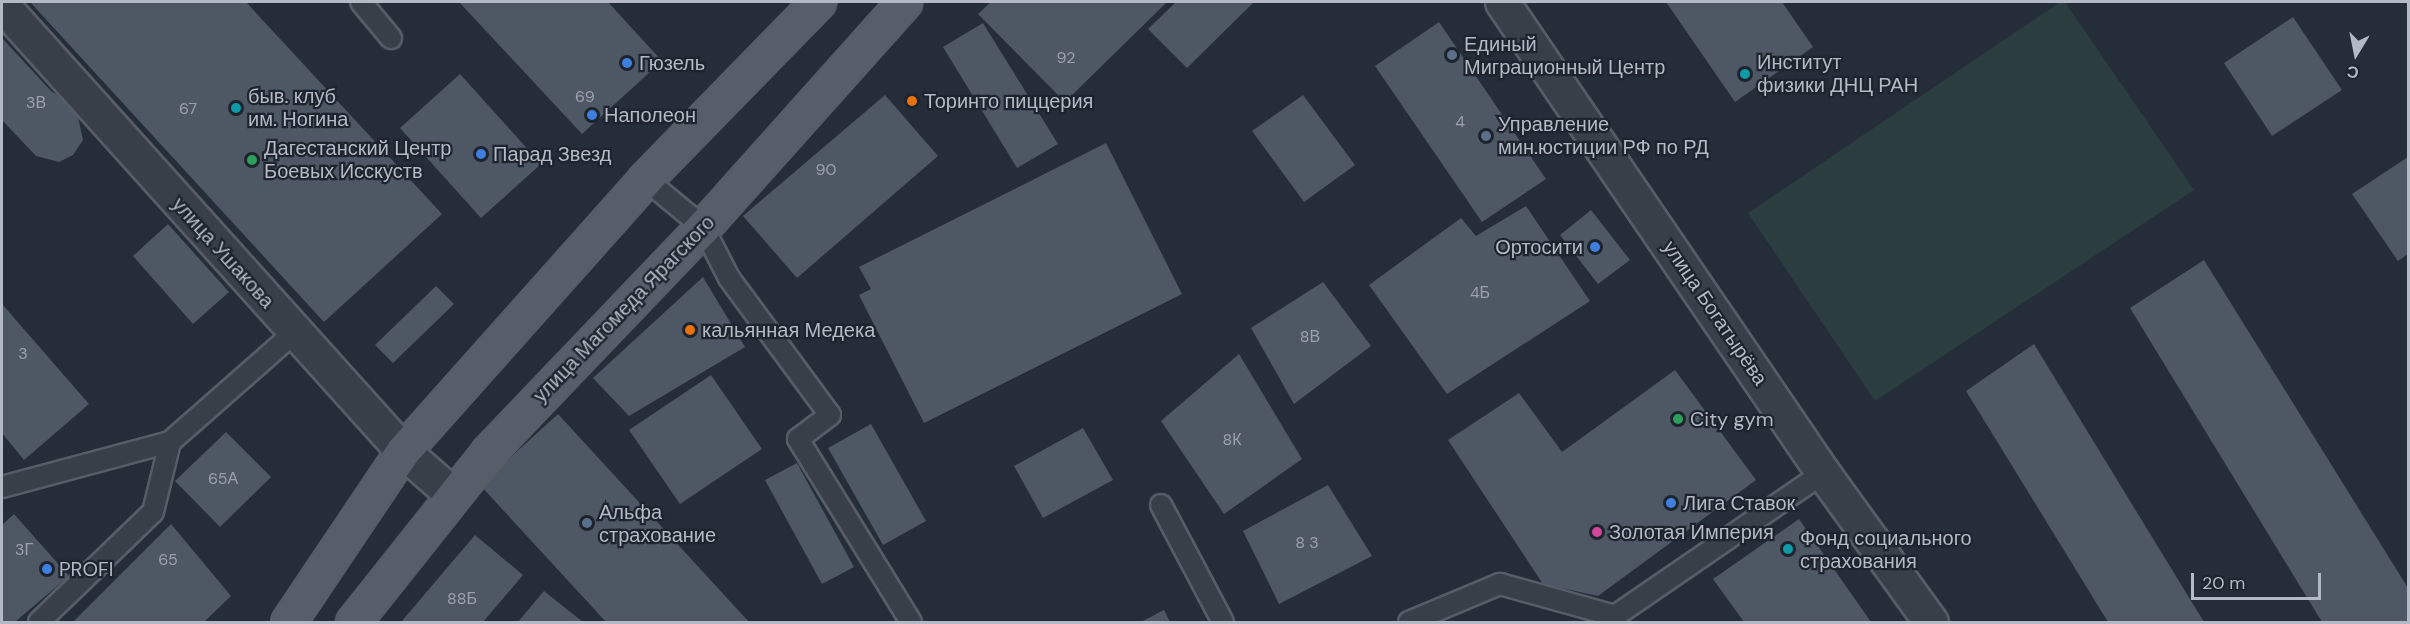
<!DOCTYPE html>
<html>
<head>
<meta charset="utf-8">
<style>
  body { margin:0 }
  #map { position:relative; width:2410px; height:624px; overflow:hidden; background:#252d38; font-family:"DM Sans",sans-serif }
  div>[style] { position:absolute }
  .green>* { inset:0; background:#2b3d3e }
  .building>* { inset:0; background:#4e5764 }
  .roads { filter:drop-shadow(2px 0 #565d67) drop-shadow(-2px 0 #565d67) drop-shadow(0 2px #565d67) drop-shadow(0 -2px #565d67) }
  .service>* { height:20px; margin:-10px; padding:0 10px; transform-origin:10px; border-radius:10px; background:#383f49 }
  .minor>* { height:33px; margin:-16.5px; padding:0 16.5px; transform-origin:16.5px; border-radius:16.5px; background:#383f49 }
  .primary>* { height:33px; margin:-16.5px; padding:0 16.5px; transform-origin:16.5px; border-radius:16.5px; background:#565e69 }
  .dots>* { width:16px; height:16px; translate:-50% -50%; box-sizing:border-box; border:3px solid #1d242e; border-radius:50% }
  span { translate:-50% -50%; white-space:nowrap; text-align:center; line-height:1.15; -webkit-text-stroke:4.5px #1d242e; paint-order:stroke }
  .number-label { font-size:16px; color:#9aa1ad }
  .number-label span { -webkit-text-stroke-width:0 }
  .poi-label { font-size:20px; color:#b4bac5 }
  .left { translate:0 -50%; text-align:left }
  .right { translate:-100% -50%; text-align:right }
  .street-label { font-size:20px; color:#b4bac5 }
  .frame { position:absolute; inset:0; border:3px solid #b4bac5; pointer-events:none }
  .north { position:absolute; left:2326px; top:24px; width:60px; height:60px; -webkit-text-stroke:4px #1d242e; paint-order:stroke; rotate:190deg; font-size:16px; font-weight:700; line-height:24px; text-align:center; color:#b4bac5 }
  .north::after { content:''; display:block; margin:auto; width:21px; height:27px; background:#b4bac5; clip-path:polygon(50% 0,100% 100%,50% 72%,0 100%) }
  .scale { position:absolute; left:2191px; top:573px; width:130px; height:27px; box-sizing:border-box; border:3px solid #b4bac5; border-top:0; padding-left:8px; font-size:18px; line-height:21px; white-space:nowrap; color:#b4bac5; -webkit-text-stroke:4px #1d242e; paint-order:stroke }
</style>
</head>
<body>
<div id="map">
  <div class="green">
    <div style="clip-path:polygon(2060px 2px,2065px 2px,2194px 190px,1875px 401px,1748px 213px)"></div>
  </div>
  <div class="building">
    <div style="clip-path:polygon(30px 2px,246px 2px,442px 214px,324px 322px)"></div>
    <div style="clip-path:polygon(459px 2px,608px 2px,662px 61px,582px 134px)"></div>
    <div style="clip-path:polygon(991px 2px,1167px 2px,1065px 102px,978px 14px)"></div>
    <div style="clip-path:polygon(1176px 2px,1254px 2px,1187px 68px,1148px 29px)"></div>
    <div style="clip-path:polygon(1666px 2px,1782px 2px,1813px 47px,1735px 102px)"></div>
    <div style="clip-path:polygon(2293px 17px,2342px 90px,2272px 136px,2224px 63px)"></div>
    <div style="clip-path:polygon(1439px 22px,1546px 179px,1482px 222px,1375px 66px)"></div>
    <div style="clip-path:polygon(983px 23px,1058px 144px,1017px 168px,943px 47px)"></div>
    <div style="clip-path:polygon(2px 38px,51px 91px,76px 107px,83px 140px,73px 155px,59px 162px,36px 156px,2px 120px)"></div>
    <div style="clip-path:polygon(460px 74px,541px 164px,481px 218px,400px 128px)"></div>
    <div style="clip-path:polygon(885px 95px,938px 156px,797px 278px,743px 216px)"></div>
    <div style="clip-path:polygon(1303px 95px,1355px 165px,1304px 202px,1252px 131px)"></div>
    <div style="clip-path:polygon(1106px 143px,1182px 294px,924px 423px,859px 295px,871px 289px,859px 267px)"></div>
    <div style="clip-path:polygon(2408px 157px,2408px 254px,2398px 261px,2352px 194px)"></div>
    <div style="clip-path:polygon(1526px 206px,1590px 301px,1447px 394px,1369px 285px,1461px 218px,1476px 236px)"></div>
    <div style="clip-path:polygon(1591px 210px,1630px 260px,1598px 284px,1560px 235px)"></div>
    <div style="clip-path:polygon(168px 224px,229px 292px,193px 324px,133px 256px)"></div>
    <div style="clip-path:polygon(2204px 260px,2408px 588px,2408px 622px,2322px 622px,2130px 308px)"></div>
    <div style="clip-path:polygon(703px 277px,745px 347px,629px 416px,593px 378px)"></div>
    <div style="clip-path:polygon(1323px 282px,1371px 346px,1294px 404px,1251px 328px)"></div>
    <div style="clip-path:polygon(436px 286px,454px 304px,393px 363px,375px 345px)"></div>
    <div style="clip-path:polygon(2px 304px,89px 404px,24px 460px,2px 433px)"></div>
    <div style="clip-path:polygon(2034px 344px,2204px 622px,2108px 622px,1966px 391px)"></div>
    <div style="clip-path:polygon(1239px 354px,1302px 459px,1224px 514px,1161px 421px)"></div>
    <div style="clip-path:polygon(1675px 370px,1756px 480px,1598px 596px,1543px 584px,1448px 440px,1519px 393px,1562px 452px)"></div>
    <div style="clip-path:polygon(711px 375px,762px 449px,680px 504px,629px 430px)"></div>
    <div style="clip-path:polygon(558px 414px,749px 622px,606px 622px,480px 485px)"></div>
    <div style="clip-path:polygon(871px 424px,926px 521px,883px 545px,828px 448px)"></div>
    <div style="clip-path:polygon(1083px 428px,1113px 480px,1043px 518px,1014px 466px)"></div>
    <div style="clip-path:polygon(226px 432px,271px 477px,220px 527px,175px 481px)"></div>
    <div style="clip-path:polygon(797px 463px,854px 567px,822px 584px,765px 480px)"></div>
    <div style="clip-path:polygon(1328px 485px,1372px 556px,1279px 604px,1243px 531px)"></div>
    <div style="clip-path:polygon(14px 514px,69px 576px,15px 622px,2px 622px,2px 525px)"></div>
    <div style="clip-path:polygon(1799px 519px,1871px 622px,1744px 622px,1713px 579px)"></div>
    <div style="clip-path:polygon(171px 524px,231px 596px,204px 622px,73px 622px)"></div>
    <div style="clip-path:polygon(475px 535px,523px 575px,483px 622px,401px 622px)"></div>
    <div style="clip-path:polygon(544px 591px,583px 622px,518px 622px)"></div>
    <div style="clip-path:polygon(1164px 610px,1170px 622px,1141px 622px)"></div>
  </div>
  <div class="roads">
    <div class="service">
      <div style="left:361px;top:2px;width:47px;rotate:50.2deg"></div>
      <div style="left:645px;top:179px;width:75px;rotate:39.6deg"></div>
      <div style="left:703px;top:227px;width:57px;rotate:63deg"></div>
      <div style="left:729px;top:278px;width:170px;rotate:53.6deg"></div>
      <div style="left:830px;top:415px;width:40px;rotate:143deg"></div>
      <div style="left:798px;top:439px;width:215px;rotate:58.3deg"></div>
      <div style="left:2px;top:487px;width:174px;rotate:-15deg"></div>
      <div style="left:1161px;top:505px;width:132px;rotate:62.1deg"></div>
      <div style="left:39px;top:622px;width:158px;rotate:-44deg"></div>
      <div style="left:153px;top:512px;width:72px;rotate:-76.3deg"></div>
      <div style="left:170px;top:442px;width:165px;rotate:-41.3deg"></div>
      <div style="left:1409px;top:622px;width:99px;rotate:-22.7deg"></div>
      <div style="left:1500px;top:584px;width:119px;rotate:15.5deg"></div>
      <div style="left:1615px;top:616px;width:252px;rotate:-34.5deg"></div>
    </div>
    <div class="minor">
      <div style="left:1502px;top:2px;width:570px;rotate:55.72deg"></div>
      <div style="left:1823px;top:473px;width:184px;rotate:54.1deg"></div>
      <div style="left:2px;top:5px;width:600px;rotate:48.04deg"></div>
      <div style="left:403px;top:451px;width:65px;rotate:41.3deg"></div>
    </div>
    <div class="primary">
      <div style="left:288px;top:622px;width:206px;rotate:-56.1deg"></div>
      <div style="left:403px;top:451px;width:364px;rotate:-48.3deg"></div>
      <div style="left:645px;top:179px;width:248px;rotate:-45.7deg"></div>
      <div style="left:353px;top:622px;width:217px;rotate:-51.5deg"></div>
      <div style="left:488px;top:452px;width:311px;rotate:-46.3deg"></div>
      <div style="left:703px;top:227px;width:302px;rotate:-48.2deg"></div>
    </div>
  </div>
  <div class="dots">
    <div style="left:1452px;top:55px;background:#5c6f8a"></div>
    <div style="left:627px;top:63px;background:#3f7fe0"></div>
    <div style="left:1745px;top:74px;background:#0f9aa8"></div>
    <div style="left:912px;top:101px;background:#e8710a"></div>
    <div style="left:236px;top:108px;background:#0f9aa8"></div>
    <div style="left:592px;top:115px;background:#3f7fe0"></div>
    <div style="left:1486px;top:136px;background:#5c6f8a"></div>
    <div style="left:481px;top:154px;background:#3f7fe0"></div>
    <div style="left:252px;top:160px;background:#2e9e5b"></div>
    <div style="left:1595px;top:247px;background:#3f7fe0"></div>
    <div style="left:690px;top:330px;background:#e8710a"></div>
    <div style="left:1678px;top:419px;background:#2e9e5b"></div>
    <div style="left:1671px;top:503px;background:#3f7fe0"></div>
    <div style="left:587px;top:523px;background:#5c6f8a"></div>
    <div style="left:1597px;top:532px;background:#d1479c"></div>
    <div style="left:1788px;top:549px;background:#0f9aa8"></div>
    <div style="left:47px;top:569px;background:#3f7fe0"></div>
  </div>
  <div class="number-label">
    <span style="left:1066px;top:58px">92</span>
    <span style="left:585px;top:97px">69</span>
    <span style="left:36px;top:103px">3В</span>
    <span style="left:188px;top:109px">67</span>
    <span style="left:1460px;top:122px">4</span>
    <span style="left:826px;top:170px">90</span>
    <span style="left:1480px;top:293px">4Б</span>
    <span style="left:1310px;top:337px">8В</span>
    <span style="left:23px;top:354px">3</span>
    <span style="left:1232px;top:440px">8К</span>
    <span style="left:223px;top:479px">65А</span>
    <span style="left:1307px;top:543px">8 3</span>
    <span style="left:24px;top:550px">3Г</span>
    <span style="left:168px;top:560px">65</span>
    <span style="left:462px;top:599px">88Б</span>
  </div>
  <div class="poi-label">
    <span class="left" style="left:1464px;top:56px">Единый<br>Миграционный Центр</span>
    <span class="left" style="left:639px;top:63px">Гюзель</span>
    <span class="left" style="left:1757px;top:74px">Институт<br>физики ДНЦ РАН</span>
    <span class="left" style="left:248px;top:108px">быв. клуб<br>им. Ногина</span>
    <span class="left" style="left:924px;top:101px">Торинто пиццерия</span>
    <span class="left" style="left:604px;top:115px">Наполеон</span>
    <span class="left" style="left:1498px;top:136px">Управление<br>мин.юстиции РФ по РД</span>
    <span class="left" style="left:264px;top:160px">Дагестанский Центр<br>Боевых Исскуств</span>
    <span class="left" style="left:493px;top:154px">Парад Звезд</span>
    <span class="right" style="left:1583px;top:247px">Ортосити</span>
    <span class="left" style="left:702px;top:330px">кальянная Медека</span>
    <span class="left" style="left:1690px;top:419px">City gym</span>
    <span class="left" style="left:1683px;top:503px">Лига Ставок</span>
    <span class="left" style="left:599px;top:524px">Альфа<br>страхование</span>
    <span class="left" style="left:1609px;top:532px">Золотая Империя</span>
    <span class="left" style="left:1800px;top:550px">Фонд социального<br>страхования</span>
    <span class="left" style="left:59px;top:569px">PROFI</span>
  </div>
  <div class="street-label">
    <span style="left:223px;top:253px;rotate:48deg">улица Ушакова</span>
    <span style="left:624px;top:309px;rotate:-46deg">улица Магомеда Ярагского</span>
    <span style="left:1715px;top:313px;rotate:56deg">улица Богатырёва</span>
  </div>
  <div class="frame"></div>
  <div class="north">С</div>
  <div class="scale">20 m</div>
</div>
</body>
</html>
